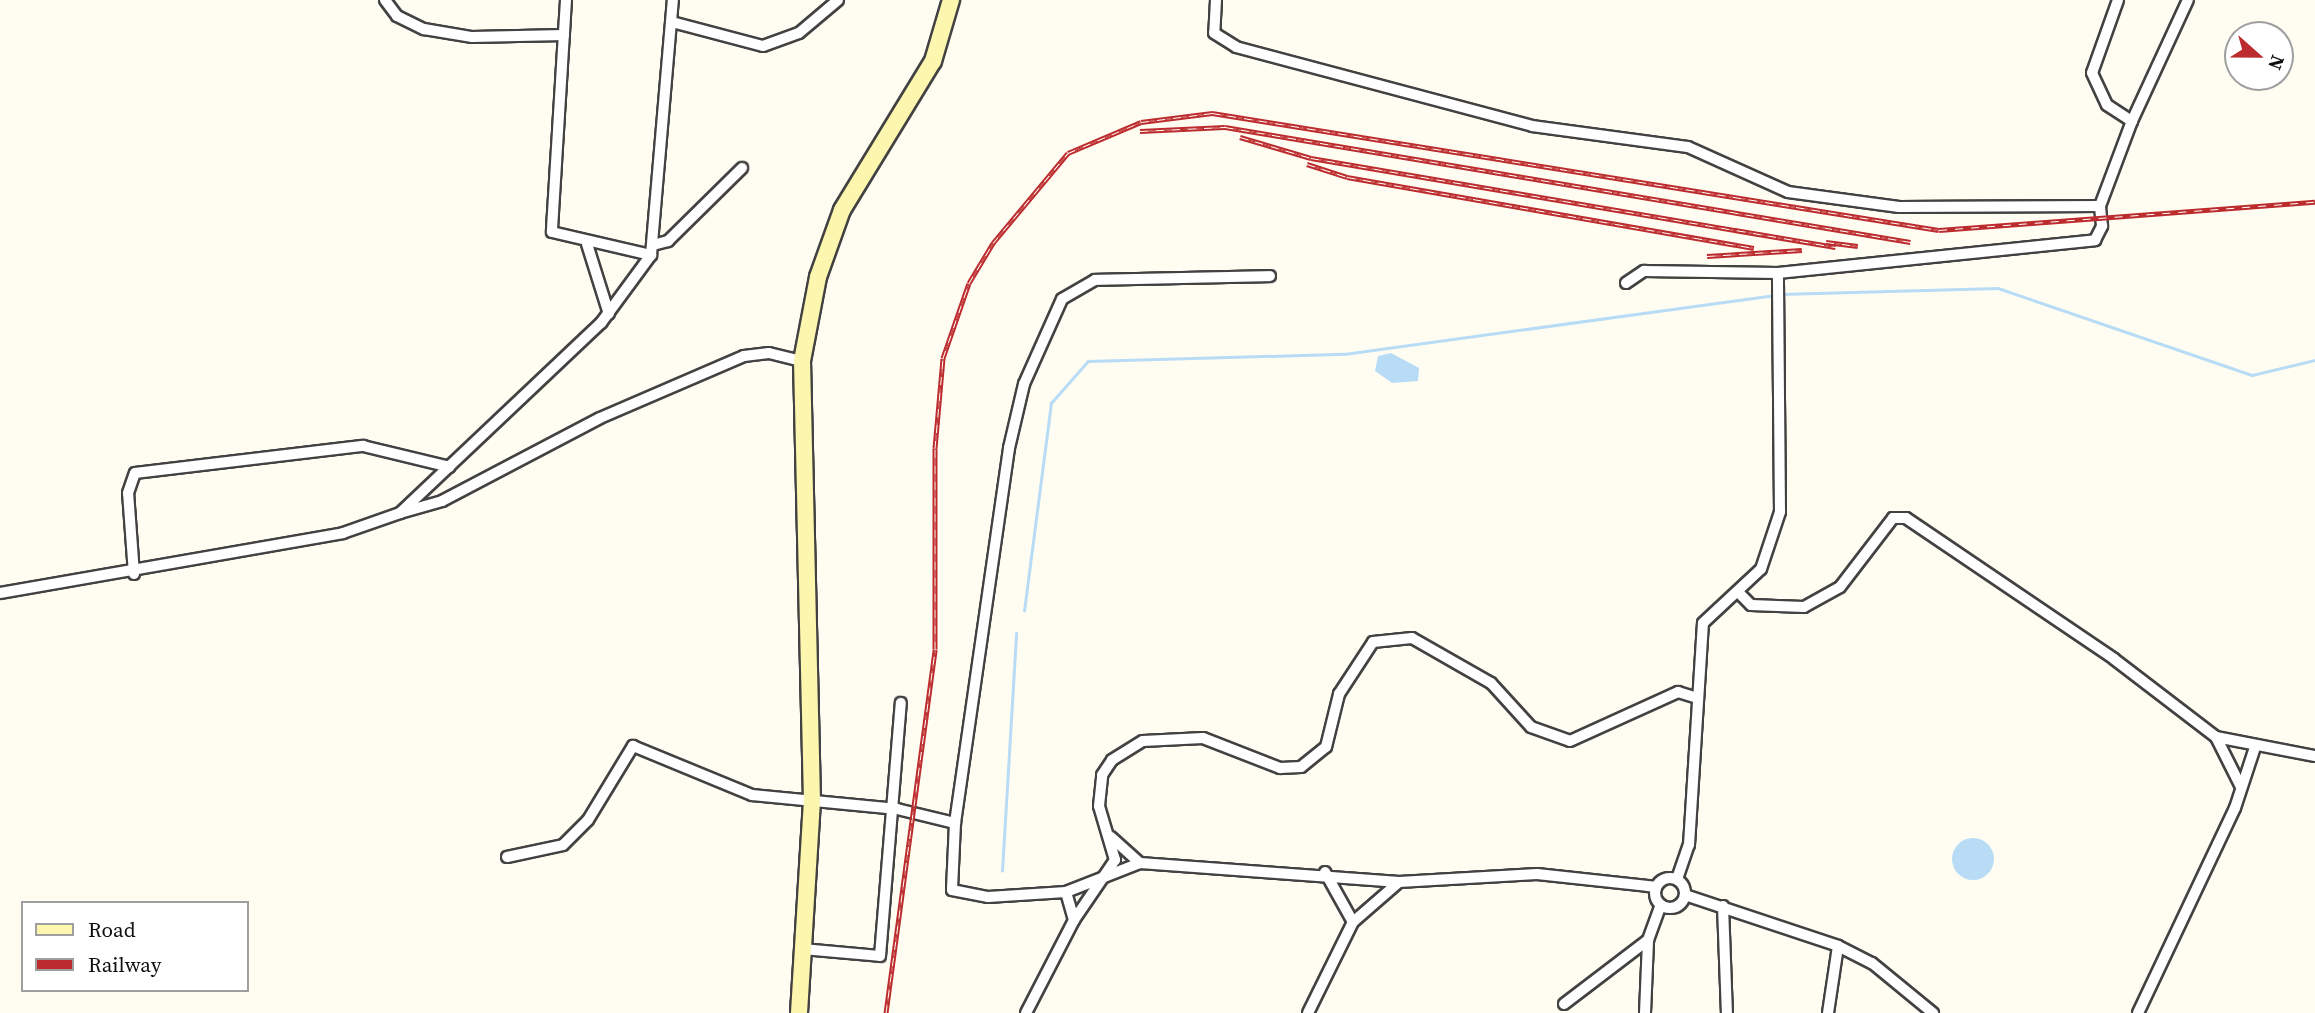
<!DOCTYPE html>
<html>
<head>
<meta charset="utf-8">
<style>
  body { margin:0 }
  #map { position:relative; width:2315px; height:1013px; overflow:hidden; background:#fffdf2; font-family:"Source Serif 4",serif }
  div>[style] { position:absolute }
  .water>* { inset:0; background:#b8dcf5 }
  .round { border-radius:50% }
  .stream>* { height:2.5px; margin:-1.25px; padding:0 1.25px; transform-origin:1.25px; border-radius:1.25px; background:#b8dcf5 }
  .roads { filter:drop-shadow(2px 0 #424242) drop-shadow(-2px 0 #424242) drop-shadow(0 2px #424242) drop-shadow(0 -2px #424242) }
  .street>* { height:10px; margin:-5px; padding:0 5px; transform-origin:5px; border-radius:5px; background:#fff }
  .street>.ring { margin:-5px; padding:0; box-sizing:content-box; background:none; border:10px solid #fff; border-radius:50% }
  .secondary>* { height:16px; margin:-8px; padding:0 8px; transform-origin:8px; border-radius:8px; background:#fcf6af }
  .rail>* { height:5px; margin-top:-2.5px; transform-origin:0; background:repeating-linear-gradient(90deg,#fff 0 8px,#bc2b2d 0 16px); box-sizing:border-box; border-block:2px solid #bc2b2d }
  span { translate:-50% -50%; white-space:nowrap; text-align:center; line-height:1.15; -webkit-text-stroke:7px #fff; paint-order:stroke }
  .legend { position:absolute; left:21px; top:901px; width:228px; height:91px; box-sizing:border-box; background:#fff; border:2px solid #9f9f9f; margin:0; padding:9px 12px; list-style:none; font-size:21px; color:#0f0f0f }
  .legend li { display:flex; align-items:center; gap:14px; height:35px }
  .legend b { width:35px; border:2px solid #9f9f9f }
  .north { position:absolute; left:2224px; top:21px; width:70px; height:70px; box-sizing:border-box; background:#fff; border:2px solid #9f9f9f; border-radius:50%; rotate:111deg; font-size:19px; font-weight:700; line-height:28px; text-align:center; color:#0f0f0f }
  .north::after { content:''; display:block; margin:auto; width:24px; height:32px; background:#bc2b2d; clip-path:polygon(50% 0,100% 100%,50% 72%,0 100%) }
</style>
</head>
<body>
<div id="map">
  <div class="water">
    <div style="clip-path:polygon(1391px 353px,1419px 368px,1418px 381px,1392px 383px,1375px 371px,1378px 356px)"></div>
    <div class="round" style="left:1952px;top:838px;width:42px;height:42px"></div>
  </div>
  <div class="stream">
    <div style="left:1780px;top:294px;width:218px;rotate:-1.6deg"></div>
    <div style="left:1998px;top:288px;width:268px;rotate:18.9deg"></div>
    <div style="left:2252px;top:375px;width:65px;rotate:-13.4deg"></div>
    <div style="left:1024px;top:611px;width:210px;rotate:-82.6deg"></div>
    <div style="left:1051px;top:403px;width:56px;rotate:-48.6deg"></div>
    <div style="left:1088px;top:361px;width:256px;rotate:-1.6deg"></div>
    <div style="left:1344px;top:354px;width:433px;rotate:-7.8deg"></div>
    <div style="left:1002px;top:871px;width:238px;rotate:-86.6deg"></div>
  </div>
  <div class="roads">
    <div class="street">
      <div style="left:385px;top:0;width:20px;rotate:53deg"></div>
      <div style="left:397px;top:16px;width:30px;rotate:26deg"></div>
      <div style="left:424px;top:29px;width:49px;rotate:9.5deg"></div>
      <div style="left:472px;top:37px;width:92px;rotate:-1.2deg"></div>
      <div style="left:566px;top:0;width:232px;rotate:93.5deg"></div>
      <div style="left:552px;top:232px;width:102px;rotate:13.1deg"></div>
      <div style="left:1216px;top:0;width:33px;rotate:93deg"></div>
      <div style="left:1214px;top:33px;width:26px;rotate:32deg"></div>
      <div style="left:1236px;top:47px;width:306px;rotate:14.9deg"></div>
      <div style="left:1532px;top:126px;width:157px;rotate:7.7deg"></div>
      <div style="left:1688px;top:147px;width:110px;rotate:24.2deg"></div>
      <div style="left:1788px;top:192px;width:112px;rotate:7.7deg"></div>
      <div style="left:1899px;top:207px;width:201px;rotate:-0.3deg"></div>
      <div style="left:2118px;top:0;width:77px;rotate:109.6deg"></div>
      <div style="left:2092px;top:73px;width:35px;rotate:65deg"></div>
      <div style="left:2107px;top:105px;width:30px;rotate:33deg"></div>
      <div style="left:672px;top:22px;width:94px;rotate:14.8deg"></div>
      <div style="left:763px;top:46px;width:38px;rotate:-20deg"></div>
      <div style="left:799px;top:33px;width:51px;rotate:-40.2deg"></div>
      <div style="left:587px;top:244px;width:73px;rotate:72.6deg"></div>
      <div style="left:653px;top:245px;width:16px;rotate:-15deg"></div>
      <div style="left:668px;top:241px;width:104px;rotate:-44.6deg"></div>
      <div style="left:1626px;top:283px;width:22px;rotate:-34deg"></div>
      <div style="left:1644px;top:271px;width:134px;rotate:0.9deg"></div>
      <div style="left:1778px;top:273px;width:319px;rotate:-5.9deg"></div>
      <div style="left:2095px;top:240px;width:16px;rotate:-63deg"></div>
      <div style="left:2102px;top:226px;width:20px;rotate:-96deg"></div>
      <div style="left:2100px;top:206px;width:91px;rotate:-69.4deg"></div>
      <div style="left:2132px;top:121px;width:133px;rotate:-65.2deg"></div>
      <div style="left:400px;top:513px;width:44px;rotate:-15.9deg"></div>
      <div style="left:442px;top:501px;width:178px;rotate:-27.7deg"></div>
      <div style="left:600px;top:418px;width:157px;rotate:-23.3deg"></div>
      <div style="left:744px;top:356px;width:25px;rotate:-7deg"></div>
      <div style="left:769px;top:353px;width:34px;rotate:14deg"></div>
      <div style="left:134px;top:574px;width:81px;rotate:-94.2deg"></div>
      <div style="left:128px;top:493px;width:21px;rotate:-71deg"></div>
      <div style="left:135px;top:473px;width:230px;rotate:-6.8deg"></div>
      <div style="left:363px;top:446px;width:89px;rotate:13.6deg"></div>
      <div style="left:1738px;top:592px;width:18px;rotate:45deg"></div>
      <div style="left:1751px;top:605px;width:53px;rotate:2.2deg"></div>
      <div style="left:1804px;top:607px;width:41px;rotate:-29.1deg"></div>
      <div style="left:1840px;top:587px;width:87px;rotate:-52.5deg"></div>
      <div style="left:1893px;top:518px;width:13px"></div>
      <div style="left:1906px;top:518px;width:251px;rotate:34.1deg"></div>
      <div style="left:2114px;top:659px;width:128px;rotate:37.4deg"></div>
      <div style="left:2216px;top:737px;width:101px;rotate:10.9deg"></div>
      <div style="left:0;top:593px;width:348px;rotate:-9.9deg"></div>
      <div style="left:343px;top:533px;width:60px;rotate:-19.3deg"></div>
      <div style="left:400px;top:513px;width:277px;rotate:-43.4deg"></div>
      <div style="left:601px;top:323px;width:84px;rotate:-53.7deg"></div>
      <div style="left:651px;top:255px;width:256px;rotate:-85.1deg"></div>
      <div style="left:2216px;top:737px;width:56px;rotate:63.4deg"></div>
      <div style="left:955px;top:823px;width:379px;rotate:-81.8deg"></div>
      <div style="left:1009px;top:448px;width:66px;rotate:-76.8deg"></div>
      <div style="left:1024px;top:384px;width:93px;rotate:-65.9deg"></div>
      <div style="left:1062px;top:299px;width:38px;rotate:-30deg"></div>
      <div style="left:1095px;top:280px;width:175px;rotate:-1.3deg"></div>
      <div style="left:1111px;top:837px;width:39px;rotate:42deg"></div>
      <div style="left:507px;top:857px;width:57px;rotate:-12.1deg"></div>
      <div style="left:563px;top:845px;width:35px;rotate:-45deg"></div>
      <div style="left:588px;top:820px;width:87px;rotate:-58.7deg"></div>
      <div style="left:633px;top:746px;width:129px;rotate:22.4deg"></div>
      <div style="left:752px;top:795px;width:146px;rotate:5.5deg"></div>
      <div style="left:897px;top:809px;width:60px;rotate:13.6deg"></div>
      <div style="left:955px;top:823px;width:67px;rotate:92.6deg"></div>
      <div style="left:952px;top:890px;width:37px;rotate:11deg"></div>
      <div style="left:988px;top:897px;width:78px;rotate:-3.7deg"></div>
      <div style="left:1066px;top:892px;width:79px;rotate:-21.4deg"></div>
      <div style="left:1140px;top:863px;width:260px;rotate:4.2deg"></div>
      <div style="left:1399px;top:882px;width:138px;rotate:-3.3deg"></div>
      <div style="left:1537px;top:874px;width:120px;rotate:6.2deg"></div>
      <div style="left:1325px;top:872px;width:57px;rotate:60.8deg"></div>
      <div class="ring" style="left:1655px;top:878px;width:20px;height:20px"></div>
      <div style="left:1677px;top:879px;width:36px;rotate:-71deg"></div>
      <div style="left:1689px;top:845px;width:222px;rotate:-86.4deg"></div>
      <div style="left:1703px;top:623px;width:79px;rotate:-43deg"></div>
      <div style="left:1761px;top:569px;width:60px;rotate:-71.6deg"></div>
      <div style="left:1780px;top:512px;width:239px;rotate:-90.5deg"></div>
      <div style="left:1685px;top:895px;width:161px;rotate:18.4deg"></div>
      <div style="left:1838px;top:946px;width:38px;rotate:27deg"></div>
      <div style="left:1872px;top:963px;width:79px;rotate:39.3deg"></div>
      <div style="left:1723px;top:906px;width:107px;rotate:87.9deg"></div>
      <div style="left:1074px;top:920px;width:73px;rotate:-55.7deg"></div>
      <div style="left:1115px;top:860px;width:56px;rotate:-106.5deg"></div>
      <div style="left:1099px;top:806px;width:31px;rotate:-84deg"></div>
      <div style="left:1102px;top:775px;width:18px;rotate:-56deg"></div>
      <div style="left:1112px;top:760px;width:36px;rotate:-32deg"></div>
      <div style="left:1143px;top:741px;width:60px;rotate:-2.9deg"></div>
      <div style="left:1203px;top:738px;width:83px;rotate:21.3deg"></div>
      <div style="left:1280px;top:768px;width:21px;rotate:-3deg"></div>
      <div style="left:1301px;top:767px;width:32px;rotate:-39deg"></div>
      <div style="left:1326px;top:747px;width:55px;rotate:-76.2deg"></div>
      <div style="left:1339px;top:694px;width:62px;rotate:-56.8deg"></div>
      <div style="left:1373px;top:642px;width:39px;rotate:-6deg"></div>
      <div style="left:1412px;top:638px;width:91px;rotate:29.7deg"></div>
      <div style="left:1491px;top:683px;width:59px;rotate:47.7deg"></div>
      <div style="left:1531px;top:727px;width:41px;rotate:19.7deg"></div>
      <div style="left:1570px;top:741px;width:119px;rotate:-24.4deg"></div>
      <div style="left:1678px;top:692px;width:17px;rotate:17deg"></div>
      <div style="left:802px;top:949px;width:78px;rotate:5.1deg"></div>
      <div style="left:880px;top:956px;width:254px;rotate:-85.3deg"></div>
      <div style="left:1564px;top:1004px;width:106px;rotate:-37.3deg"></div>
      <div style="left:1026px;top:1013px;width:105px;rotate:-62.7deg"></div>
      <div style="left:1074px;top:920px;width:29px;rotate:-106deg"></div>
      <div style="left:1308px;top:1013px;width:102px;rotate:-63.7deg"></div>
      <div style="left:1353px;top:922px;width:61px;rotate:-41deg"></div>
      <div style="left:1645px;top:1013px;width:73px;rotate:-87.6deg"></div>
      <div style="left:1648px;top:940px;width:37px;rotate:-70deg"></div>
      <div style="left:1828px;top:1013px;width:68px;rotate:-81.5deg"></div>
      <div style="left:2138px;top:1013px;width:227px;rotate:-64.7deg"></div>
      <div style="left:2235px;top:808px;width:64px;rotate:-71.8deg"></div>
    </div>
    <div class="secondary">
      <div style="left:799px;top:1013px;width:212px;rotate:-86.5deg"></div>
      <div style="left:812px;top:801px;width:440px;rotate:-91.3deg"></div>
      <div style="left:802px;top:361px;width:86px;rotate:-79.2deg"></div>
      <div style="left:818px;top:277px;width:71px;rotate:-70.3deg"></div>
      <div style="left:842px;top:210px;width:175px;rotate:-58.6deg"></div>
      <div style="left:933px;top:61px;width:64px;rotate:-73.6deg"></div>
    </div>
  </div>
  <div class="rail">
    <div style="left:1140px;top:131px;width:85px;rotate:-2.7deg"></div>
    <div style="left:1225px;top:127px;width:695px;rotate:9.53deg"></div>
    <div style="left:1240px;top:137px;width:74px;rotate:16.5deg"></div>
    <div style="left:1311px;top:158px;width:532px;rotate:9.64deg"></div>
    <div style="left:1307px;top:164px;width:42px;rotate:18deg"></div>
    <div style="left:1347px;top:177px;width:413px;rotate:9.9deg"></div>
    <div style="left:1826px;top:242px;width:32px;rotate:7deg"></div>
    <div style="left:1707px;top:256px;width:95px;rotate:-3.6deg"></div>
    <div style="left:886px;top:1013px;width:367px;rotate:-82.3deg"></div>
    <div style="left:935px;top:649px;width:201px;rotate:-90deg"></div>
    <div style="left:935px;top:448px;width:90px;rotate:-84.9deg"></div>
    <div style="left:943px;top:358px;width:79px;rotate:-70.9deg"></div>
    <div style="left:969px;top:283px;width:47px;rotate:-59deg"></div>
    <div style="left:993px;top:243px;width:117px;rotate:-50.2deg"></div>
    <div style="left:1068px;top:153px;width:79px;rotate:-23deg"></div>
    <div style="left:1141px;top:122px;width:72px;rotate:-7.2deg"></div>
    <div style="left:1212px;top:113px;width:736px;rotate:9.14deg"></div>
    <div style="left:1939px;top:230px;width:377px;rotate:-4.3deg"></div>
  </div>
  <ul class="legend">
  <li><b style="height:9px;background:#fcf6af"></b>Road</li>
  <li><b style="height:9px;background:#bc2b2d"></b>Railway</li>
  </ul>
  <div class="north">N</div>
</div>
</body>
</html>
